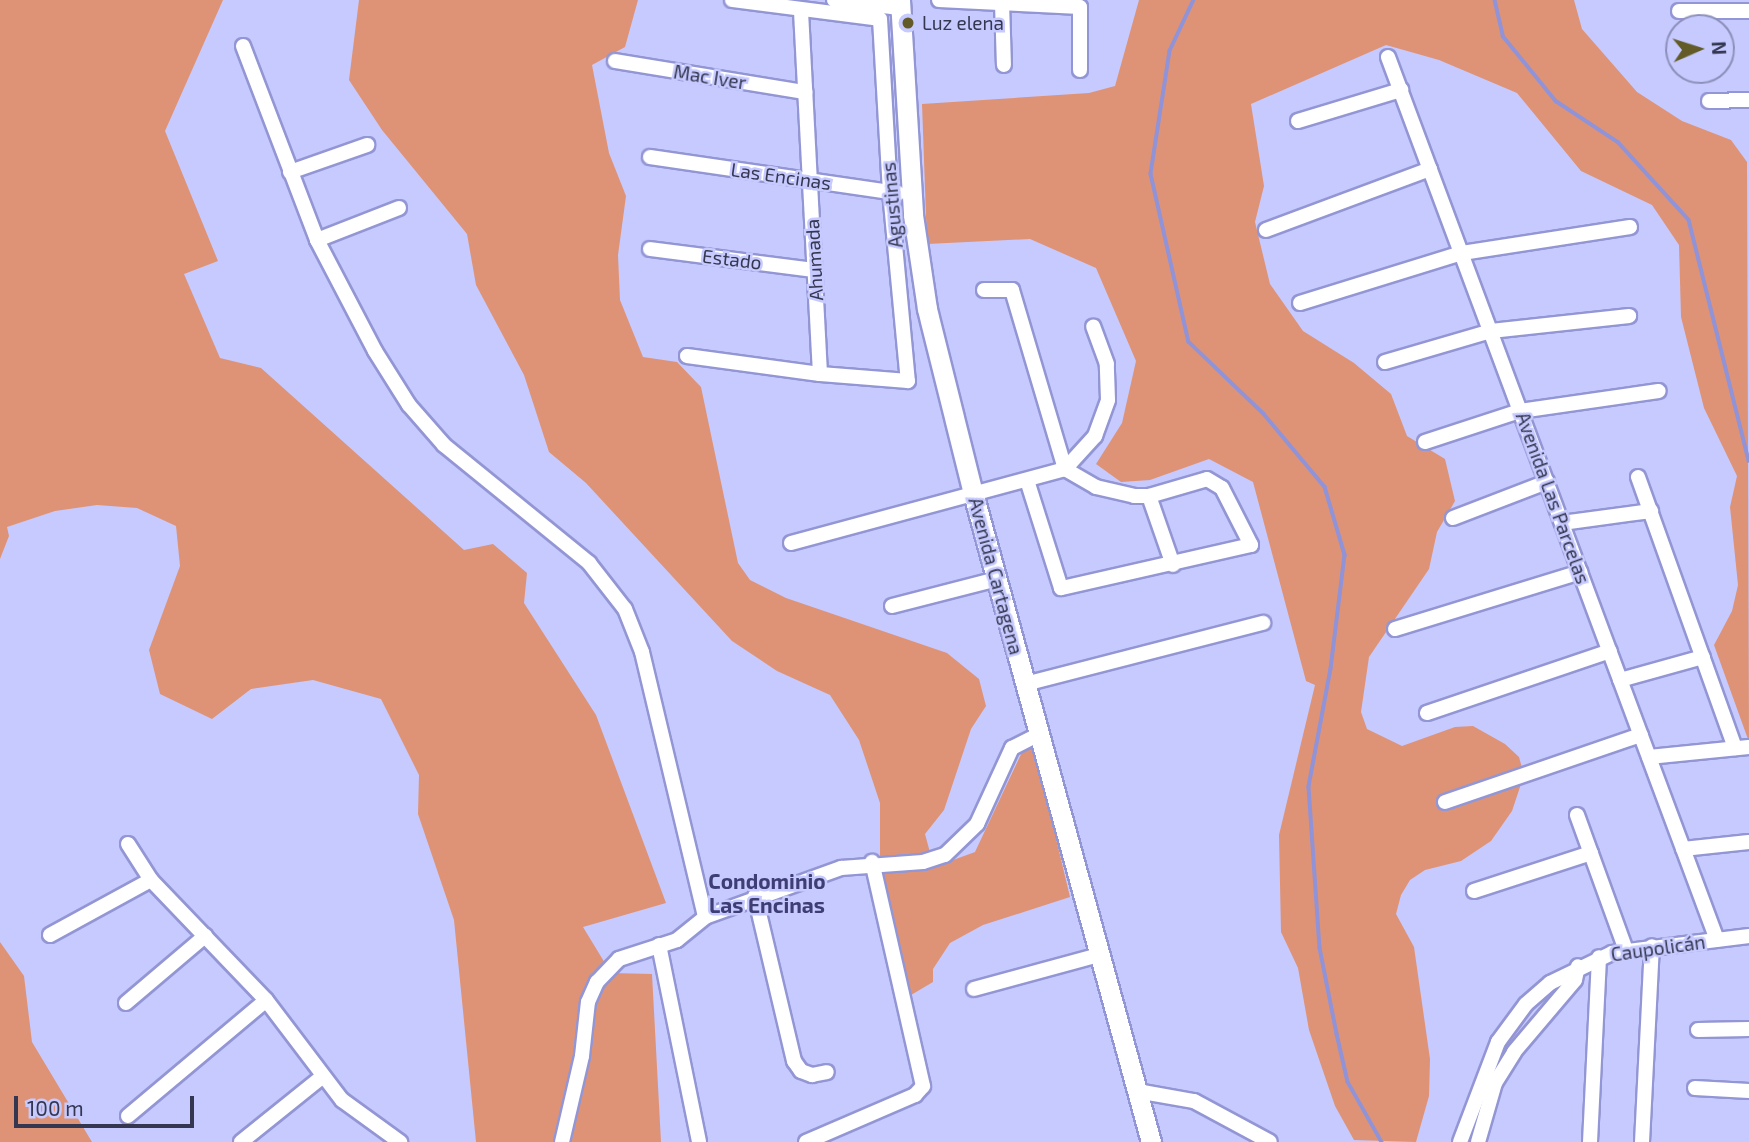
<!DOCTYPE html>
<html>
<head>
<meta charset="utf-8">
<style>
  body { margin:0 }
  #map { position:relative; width:1749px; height:1142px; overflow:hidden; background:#c6cafe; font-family:"Exo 2",sans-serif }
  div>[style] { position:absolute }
  .green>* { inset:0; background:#de9376 }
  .stream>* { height:3.5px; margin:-1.75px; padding:0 1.75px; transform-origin:1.75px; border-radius:1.75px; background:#9093d8 }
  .roads { filter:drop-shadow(2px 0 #9396d4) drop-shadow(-2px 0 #9396d4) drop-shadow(0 2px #9396d4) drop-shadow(0 -2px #9396d4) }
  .minor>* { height:14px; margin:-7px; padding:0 7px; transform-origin:7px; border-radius:7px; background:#fff }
  .major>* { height:19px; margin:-9.5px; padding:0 9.5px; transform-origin:9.5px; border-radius:9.5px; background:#fff }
  .dots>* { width:19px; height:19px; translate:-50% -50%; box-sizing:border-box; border:4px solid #c6cafe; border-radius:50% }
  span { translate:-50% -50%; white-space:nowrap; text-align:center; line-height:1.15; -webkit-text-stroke:5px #c6cafe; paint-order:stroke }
  .poi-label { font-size:19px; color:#353751 }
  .left { translate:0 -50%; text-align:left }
  .street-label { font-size:19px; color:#353751 }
  .neighbourhood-label { font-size:21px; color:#3e3e75; font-weight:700 }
  .north { position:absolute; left:1665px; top:14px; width:70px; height:70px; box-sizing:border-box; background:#c6cafe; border:2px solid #8c8fb9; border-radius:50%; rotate:87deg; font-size:19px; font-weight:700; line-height:28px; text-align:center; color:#353751 }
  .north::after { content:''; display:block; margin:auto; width:24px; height:32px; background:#625b27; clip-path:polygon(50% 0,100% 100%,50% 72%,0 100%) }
  .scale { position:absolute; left:14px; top:1096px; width:180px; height:32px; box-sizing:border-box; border:4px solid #353751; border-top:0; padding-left:9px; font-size:21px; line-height:24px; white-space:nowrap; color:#353751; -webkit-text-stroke:5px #c6cafe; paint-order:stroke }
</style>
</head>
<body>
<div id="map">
  <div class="green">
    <div style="clip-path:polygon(0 0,223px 0,165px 131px,218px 261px,184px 274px,220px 358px,261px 368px,464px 550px,493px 544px,527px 573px,524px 603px,596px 715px,666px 903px,583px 927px,611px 973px,652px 974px,661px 1142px,476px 1142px,454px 920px,418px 814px,419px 775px,381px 699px,313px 680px,251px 689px,212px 719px,160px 694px,149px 650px,180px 566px,176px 526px,137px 508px,97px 505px,55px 511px,7px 527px,9px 536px,0 559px)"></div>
    <div style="clip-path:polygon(359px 0,638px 0,625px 47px,592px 65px,609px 153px,626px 196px,618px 255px,620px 300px,643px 357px,677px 362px,701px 387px,738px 563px,750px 580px,786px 598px,947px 653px,979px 679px,986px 706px,971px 729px,944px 810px,925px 834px,934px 867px,975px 852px,1023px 750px,1034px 746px,1070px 897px,983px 925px,950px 943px,933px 969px,933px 982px,911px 995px,880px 871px,880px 803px,859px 740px,830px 695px,777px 671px,732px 641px,586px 483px,549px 452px,524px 375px,476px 285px,467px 234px,382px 130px,349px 80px)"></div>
    <div style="clip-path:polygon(1139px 0,1574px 0,1582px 29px,1637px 92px,1682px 121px,1731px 140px,1747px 162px,1749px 742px,1714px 645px,1732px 611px,1738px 585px,1730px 507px,1737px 476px,1704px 408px,1681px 317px,1679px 245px,1652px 205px,1581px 171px,1517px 93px,1439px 60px,1386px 45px,1251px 104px,1264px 186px,1255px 222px,1270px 284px,1303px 331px,1354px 363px,1391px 394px,1407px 436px,1445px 459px,1455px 501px,1437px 532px,1429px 569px,1369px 657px,1361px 712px,1367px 729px,1402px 746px,1455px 727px,1473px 726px,1505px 744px,1519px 757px,1524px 775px,1512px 811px,1491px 841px,1461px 861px,1425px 870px,1410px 880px,1401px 895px,1396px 914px,1414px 947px,1430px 1059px,1429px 1096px,1416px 1142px,1354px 1140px,1335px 1106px,1309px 1030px,1298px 968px,1281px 932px,1279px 835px,1315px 685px,1306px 681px,1253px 482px,1209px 459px,1150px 480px,1121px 482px,1096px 464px,1122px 423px,1136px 361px,1096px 268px,1030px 239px,927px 244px,922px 104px,1089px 93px,1115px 86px)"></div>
    <div style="clip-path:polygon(0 942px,24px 976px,32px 1042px,92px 1142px,0 1142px)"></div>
  </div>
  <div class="stream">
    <div style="left:1194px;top:0;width:56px;rotate:115.2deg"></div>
    <div style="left:1170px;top:51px;width:124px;rotate:98.8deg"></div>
    <div style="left:1151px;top:174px;width:172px;rotate:77.3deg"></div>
    <div style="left:1189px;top:342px;width:104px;rotate:43.8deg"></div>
    <div style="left:1264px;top:414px;width:95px;rotate:50.1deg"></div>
    <div style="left:1325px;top:487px;width:71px;rotate:73.6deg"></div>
    <div style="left:1345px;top:555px;width:115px;rotate:97deg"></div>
    <div style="left:1331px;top:669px;width:120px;rotate:100.6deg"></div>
    <div style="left:1309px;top:787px;width:161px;rotate:86.1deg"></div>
    <div style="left:1320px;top:948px;width:88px;rotate:78.8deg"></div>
    <div style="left:1337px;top:1034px;width:49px;rotate:77.1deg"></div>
    <div style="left:1348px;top:1082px;width:69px;rotate:60.5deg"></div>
    <div style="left:1495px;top:0;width:37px;rotate:77deg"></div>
    <div style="left:1503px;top:36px;width:84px;rotate:50.8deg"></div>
    <div style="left:1556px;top:101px;width:74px;rotate:33.5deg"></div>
    <div style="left:1618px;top:142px;width:105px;rotate:47.7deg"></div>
    <div style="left:1689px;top:220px;width:248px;rotate:76deg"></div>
  </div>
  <div class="roads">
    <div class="minor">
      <div style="left:732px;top:0;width:149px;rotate:7.3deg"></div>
      <div style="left:880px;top:19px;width:173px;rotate:86.7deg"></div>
      <div style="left:890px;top:192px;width:190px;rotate:84.6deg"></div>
      <div style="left:908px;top:381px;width:88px;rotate:-175.5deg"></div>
      <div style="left:834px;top:0;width:66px;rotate:6.9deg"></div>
      <div style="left:939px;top:0;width:141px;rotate:2.8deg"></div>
      <div style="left:1080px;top:7px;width:63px;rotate:90deg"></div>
      <div style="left:1002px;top:3px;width:62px;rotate:88.2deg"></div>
      <div style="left:1679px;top:11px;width:70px"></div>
      <div style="left:243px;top:46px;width:208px;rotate:69.1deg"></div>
      <div style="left:317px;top:240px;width:125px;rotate:62.4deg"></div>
      <div style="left:375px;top:351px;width:64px;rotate:57.8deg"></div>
      <div style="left:409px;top:405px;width:53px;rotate:48.8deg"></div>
      <div style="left:444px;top:445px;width:187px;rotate:39.1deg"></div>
      <div style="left:589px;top:563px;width:58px;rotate:52deg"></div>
      <div style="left:625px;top:609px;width:46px;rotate:68.4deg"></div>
      <div style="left:642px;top:652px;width:272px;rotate:76.6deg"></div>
      <div style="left:705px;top:917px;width:145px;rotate:-19.8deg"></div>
      <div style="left:841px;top:868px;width:82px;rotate:-4.2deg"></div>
      <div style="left:923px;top:862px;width:23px;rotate:-18deg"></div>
      <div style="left:945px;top:855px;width:45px;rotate:-44.1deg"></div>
      <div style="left:977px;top:824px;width:84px;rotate:-65.3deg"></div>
      <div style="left:1012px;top:748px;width:30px;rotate:-27deg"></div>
      <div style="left:1388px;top:57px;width:942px;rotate:69.56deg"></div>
      <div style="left:615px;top:61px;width:193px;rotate:9.3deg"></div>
      <div style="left:1709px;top:101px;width:40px;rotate:-1.4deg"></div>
      <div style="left:1298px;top:121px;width:108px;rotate:-16.8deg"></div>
      <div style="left:650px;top:157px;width:251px;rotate:8.3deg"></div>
      <div style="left:290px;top:172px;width:82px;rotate:-19.3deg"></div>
      <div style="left:1266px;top:230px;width:175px;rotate:-20.4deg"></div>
      <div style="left:317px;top:240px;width:88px;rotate:-21.3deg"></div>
      <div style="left:650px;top:249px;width:166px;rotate:7.3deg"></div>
      <div style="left:984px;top:290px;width:28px"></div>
      <div style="left:1012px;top:290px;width:187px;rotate:73.5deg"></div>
      <div style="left:1300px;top:303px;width:170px;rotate:-17.2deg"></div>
      <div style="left:1462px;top:253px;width:170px;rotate:-8.8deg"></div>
      <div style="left:687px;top:356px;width:134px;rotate:7.7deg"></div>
      <div style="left:820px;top:374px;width:362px;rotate:-93deg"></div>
      <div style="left:1385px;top:362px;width:110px;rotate:-16.3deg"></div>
      <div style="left:1491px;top:331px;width:139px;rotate:-6.2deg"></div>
      <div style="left:1425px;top:442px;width:100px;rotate:-18.1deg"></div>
      <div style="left:1520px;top:411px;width:140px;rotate:-8.2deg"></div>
      <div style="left:1065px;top:469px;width:45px;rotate:-47.7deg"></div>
      <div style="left:1095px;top:436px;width:38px;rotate:-70deg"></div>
      <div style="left:1108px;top:400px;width:36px;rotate:-92deg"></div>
      <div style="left:1107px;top:364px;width:40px;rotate:-110.2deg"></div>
      <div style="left:1638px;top:477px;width:288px;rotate:70.3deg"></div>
      <div style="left:1149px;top:496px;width:73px;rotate:70.8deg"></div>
      <div style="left:1453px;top:518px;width:101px;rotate:-21deg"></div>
      <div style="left:1562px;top:523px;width:90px;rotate:-7.7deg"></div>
      <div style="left:791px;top:543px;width:284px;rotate:-15.1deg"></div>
      <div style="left:1065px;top:469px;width:36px;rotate:30deg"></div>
      <div style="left:1096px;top:487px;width:39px;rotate:13deg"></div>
      <div style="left:1134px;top:496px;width:15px"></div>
      <div style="left:1149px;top:496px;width:60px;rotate:-16.3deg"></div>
      <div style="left:1207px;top:479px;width:17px;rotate:31deg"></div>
      <div style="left:1222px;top:488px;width:64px;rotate:63deg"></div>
      <div style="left:1251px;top:545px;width:195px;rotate:167.2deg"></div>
      <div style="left:1061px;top:588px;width:113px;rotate:-107.5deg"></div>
      <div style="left:892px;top:606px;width:108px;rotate:-14.4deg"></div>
      <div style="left:1395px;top:629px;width:194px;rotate:-17.1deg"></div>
      <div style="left:1620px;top:680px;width:86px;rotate:-15.5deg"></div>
      <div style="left:1025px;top:684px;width:246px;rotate:-14.4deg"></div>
      <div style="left:1427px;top:713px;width:193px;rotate:-18.7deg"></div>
      <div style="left:1649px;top:757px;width:100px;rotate:-5.7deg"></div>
      <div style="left:1445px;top:802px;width:207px;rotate:-18.9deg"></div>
      <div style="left:1577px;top:815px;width:144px;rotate:70.1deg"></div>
      <div style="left:128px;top:844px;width:43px;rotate:57.4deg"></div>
      <div style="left:151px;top:880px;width:166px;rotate:46.2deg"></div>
      <div style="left:266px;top:1000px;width:126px;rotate:52.8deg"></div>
      <div style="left:342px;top:1100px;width:72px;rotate:35.9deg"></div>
      <div style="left:1683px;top:849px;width:66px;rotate:-6.1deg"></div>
      <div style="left:1474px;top:891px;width:123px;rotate:-18deg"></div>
      <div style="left:755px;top:896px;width:170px;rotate:76.7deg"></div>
      <div style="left:794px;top:1061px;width:12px;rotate:55deg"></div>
      <div style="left:801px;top:1071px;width:12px;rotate:20deg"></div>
      <div style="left:812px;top:1075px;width:15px;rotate:-11deg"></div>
      <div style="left:50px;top:935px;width:115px;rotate:-28.6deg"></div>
      <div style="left:659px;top:945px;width:201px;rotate:78.5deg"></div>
      <div style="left:974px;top:989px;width:130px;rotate:-15.2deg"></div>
      <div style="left:126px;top:1003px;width:104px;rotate:-40.3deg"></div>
      <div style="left:1698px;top:1030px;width:51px;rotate:-1.1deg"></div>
      <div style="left:1695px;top:1088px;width:54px;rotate:3.2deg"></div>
      <div style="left:1137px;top:1091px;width:58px;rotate:10deg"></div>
      <div style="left:1194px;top:1101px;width:86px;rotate:28.3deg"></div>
      <div style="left:128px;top:1116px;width:180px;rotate:-40deg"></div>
      <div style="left:241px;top:1142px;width:105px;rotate:-38.8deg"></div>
      <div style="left:562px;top:1142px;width:88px;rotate:-76.9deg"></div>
      <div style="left:582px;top:1056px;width:54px;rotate:-83.7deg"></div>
      <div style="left:588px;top:1002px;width:22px;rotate:-66deg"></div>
      <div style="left:597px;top:982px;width:32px;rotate:-46deg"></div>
      <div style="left:619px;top:959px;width:61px;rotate:-18.1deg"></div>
      <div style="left:677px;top:940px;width:36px;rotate:-39deg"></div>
      <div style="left:806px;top:1142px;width:119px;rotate:-23.3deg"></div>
      <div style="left:915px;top:1095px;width:12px;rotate:-48deg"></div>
      <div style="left:923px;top:1086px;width:230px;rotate:-102.8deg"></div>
      <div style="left:1460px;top:1142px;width:107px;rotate:-69.2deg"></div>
      <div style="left:1498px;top:1042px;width:47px;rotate:-53.6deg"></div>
      <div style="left:1526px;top:1004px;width:32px;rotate:-41deg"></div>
      <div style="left:1550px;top:983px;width:69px;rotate:-25.8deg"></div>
      <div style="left:1612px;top:953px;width:138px;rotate:-7.1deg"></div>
      <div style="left:1478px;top:1142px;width:61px;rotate:-73.9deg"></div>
      <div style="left:1495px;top:1083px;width:36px;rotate:-58deg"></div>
      <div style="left:1514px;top:1052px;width:94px;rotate:-49.7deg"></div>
      <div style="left:1575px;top:980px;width:14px;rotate:-78deg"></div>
      <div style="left:1590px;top:1142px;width:185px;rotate:-87.2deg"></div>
      <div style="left:1642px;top:1142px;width:196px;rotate:-87.1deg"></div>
    </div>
    <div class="major">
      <div style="left:900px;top:0;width:215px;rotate:86.5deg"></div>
      <div style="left:913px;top:215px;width:95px;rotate:81.5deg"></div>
      <div style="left:927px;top:309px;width:190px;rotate:76deg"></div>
      <div style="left:973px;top:493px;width:673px;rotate:74.66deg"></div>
    </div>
  </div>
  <div class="dots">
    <div style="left:908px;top:23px;background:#625b27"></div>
  </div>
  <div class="poi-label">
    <span class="left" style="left:922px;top:23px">Luz elena</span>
  </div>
  <div class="street-label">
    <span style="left:710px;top:77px;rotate:9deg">Mac Iver</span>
    <span style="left:781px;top:176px;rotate:8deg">Las Encinas</span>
    <span style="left:892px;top:205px;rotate:-95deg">Agustinas</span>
    <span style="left:732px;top:259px;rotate:7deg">Estado</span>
    <span style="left:814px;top:260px;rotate:-93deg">Ahumada</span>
    <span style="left:1553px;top:498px;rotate:70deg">Avenida Las Parcelas</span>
    <span style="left:996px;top:576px;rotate:75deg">Avenida Cartagena</span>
    <span style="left:1658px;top:948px;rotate:-8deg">Caupolicán</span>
  </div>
  <div class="neighbourhood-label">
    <span style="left:767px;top:893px">Condominio<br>Las Encinas</span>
  </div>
  <div class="north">N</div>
  <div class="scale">100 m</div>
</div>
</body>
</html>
